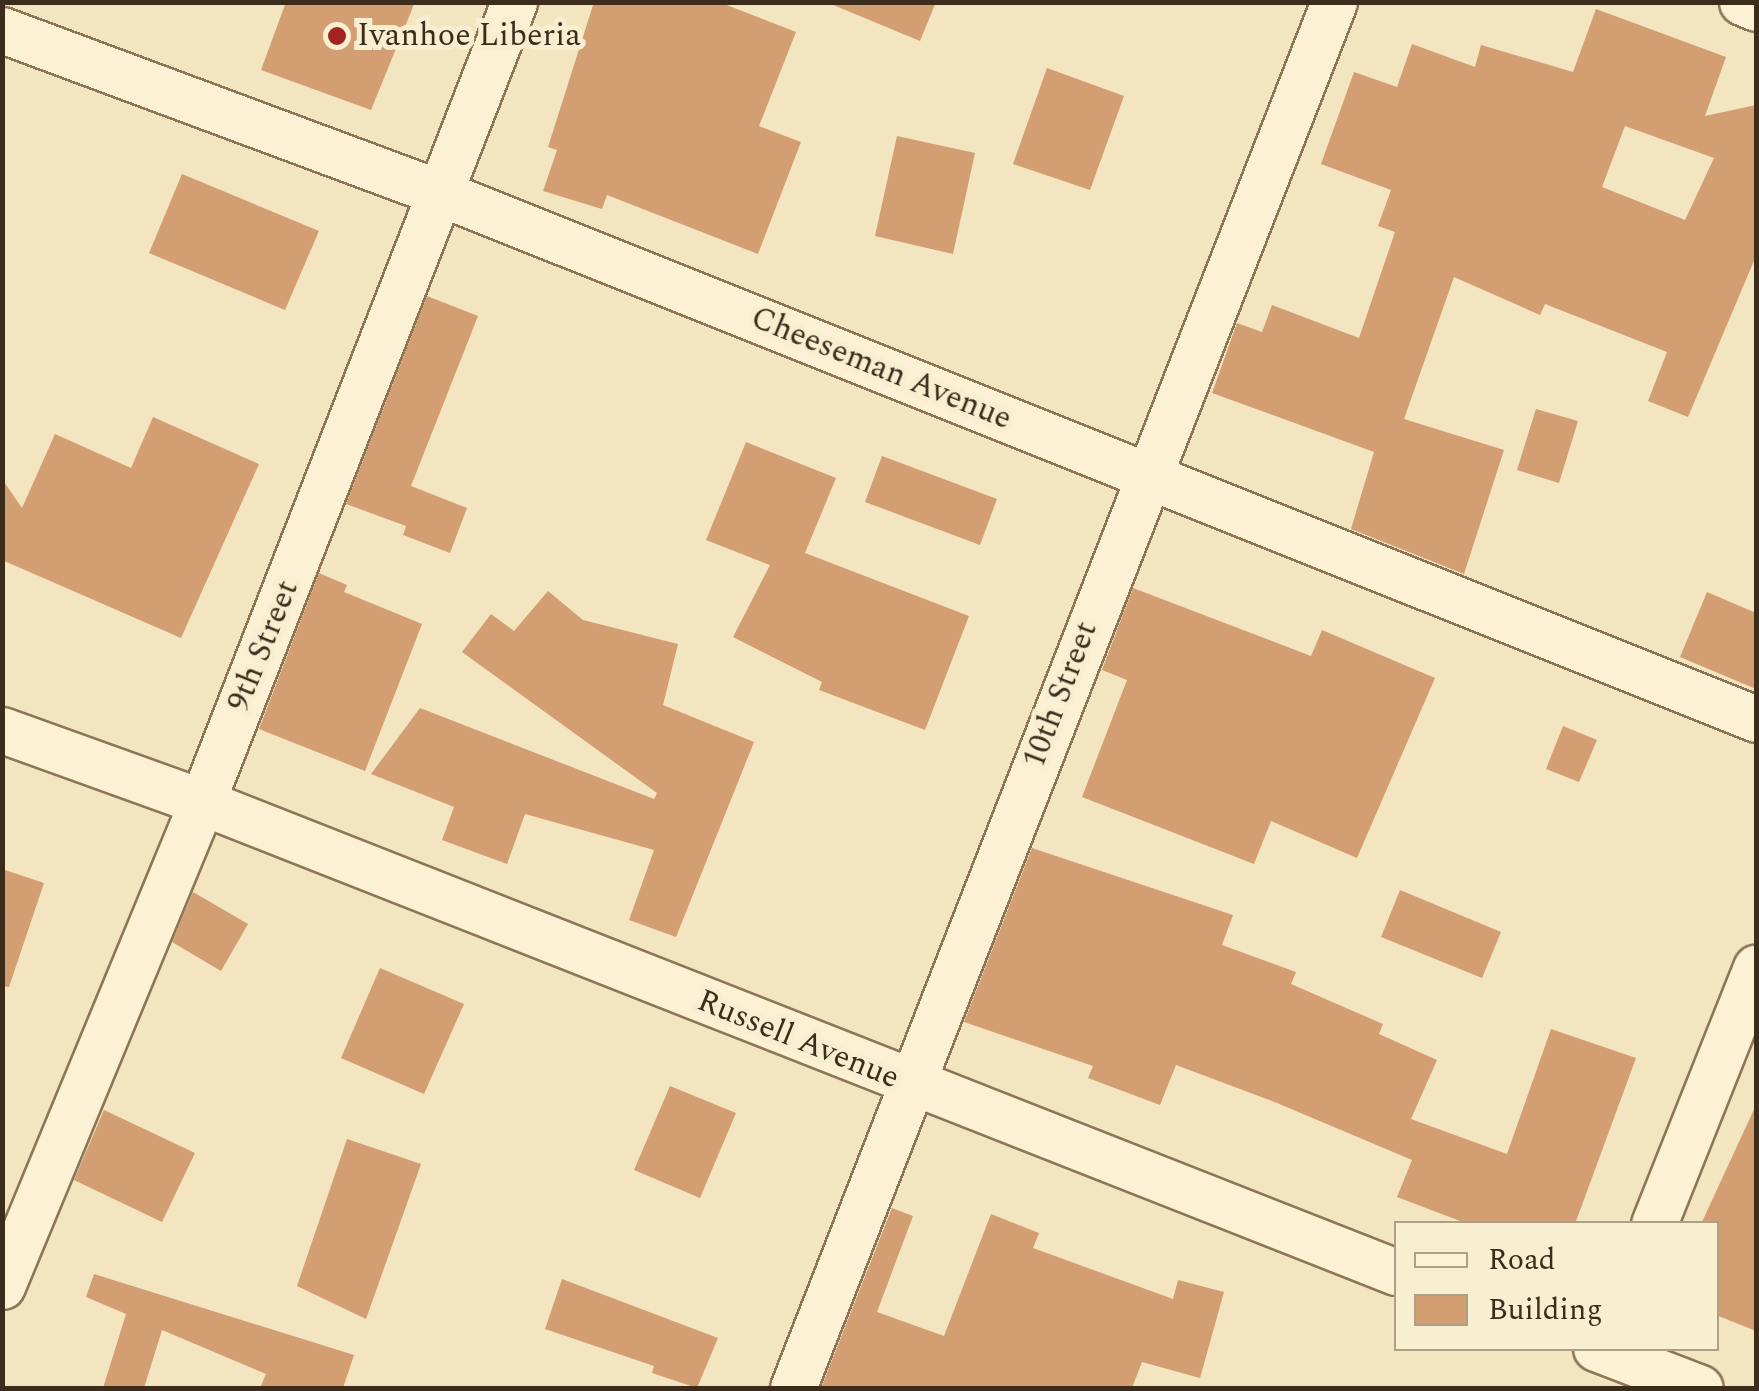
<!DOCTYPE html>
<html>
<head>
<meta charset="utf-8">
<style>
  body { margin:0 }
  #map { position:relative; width:1759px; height:1391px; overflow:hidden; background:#f2e5c0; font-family:Spectral,serif }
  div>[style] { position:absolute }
  .building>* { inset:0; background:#d39e72 }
  .roads { filter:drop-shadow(2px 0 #8d7556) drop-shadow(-2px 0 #8d7556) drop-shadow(0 2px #8d7556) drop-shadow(0 -2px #8d7556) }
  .minor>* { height:45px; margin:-22.5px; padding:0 22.5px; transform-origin:22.5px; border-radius:22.5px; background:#fcf1d4 }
  .dots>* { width:28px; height:28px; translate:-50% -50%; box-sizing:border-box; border:5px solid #f8eed0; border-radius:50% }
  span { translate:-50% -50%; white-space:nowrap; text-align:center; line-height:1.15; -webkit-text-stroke:10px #f8eed0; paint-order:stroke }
  .poi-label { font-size:32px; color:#3b2c1c }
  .left { translate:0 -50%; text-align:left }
  .street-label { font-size:32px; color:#3b2c1c }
  .frame { position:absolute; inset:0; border:5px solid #3b2c1c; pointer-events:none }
  .legend { position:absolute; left:1394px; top:1221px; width:325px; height:130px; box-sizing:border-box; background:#f8eed0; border:2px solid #aca088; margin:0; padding:12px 18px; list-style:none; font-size:30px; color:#3b2c1c }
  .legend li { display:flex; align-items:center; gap:20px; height:50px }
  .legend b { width:50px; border:2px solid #aca088 }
</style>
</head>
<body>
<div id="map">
  <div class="building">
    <div style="clip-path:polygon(286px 2px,415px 2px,371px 110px,261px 70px)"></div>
    <div style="clip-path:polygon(594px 2px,719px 2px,796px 32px,759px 126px,801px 142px,758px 254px,607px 195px,602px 209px,543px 191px,557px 150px,548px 147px)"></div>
    <div style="clip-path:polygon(826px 2px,936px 2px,920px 41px)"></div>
    <div style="clip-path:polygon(evenodd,1596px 9px,1726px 57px,1705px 116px,1756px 105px,1756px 256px,1688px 417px,1648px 401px,1667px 352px,1545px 304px,1540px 315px,1454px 277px,1404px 419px,1504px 450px,1464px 574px,1351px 529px,1374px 452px,1212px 393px,1237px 323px,1262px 332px,1272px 305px,1359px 338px,1395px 232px,1378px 226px,1391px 190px,1321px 164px,1354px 72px,1397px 87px,1412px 44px,1475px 67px,1481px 45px,1573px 72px,1596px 9px,1625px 126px,1714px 158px,1685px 220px,1602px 187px,1625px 126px)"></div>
    <div style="clip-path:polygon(1047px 68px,1124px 96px,1090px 190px,1013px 164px)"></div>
    <div style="clip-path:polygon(897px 136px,975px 153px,953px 254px,875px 236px)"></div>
    <div style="clip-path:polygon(182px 174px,319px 231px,285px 310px,149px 253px)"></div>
    <div style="clip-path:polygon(427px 296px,478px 316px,411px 486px,467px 508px,450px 553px,403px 535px,406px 526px,346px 504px)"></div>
    <div style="clip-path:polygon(1536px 409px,1578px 421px,1559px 483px,1517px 470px)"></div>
    <div style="clip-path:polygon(153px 417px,259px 464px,181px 638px,2px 560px,2px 479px,22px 508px,55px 434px,131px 468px)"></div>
    <div style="clip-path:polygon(746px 442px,836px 478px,805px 553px,969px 616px,925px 730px,819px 690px,822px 682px,733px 637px,770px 565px,706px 540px)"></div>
    <div style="clip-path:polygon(882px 456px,997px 499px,980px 545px,865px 502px)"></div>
    <div style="clip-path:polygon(319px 573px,347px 585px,344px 592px,422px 624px,365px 771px,259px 729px)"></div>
    <div style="clip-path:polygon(1133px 588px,1311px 656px,1322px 630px,1435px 678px,1357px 858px,1271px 821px,1254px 864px,1082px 797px,1127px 680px,1102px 670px)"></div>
    <div style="clip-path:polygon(548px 591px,583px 620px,678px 644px,663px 705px,754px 742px,676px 937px,629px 920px,654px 850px,525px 814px,507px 864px,442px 840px,454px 807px,371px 774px,420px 708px,654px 799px,657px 793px,462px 652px,491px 614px,514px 631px)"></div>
    <div style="clip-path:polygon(1707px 592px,1756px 613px,1756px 689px,1680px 657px)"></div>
    <div style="clip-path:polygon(1563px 726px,1597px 740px,1579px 782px,1546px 769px)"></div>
    <div style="clip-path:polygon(1032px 848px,1233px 915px,1222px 945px,1296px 972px,1291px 984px,1383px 1024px,1379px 1034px,1437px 1060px,1411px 1119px,1507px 1154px,1551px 1029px,1636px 1058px,1575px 1224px,1468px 1224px,1397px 1197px,1412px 1160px,1277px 1103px,1176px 1065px,1160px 1105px,1088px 1078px,1093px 1066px,964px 1022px)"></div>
    <div style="clip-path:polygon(2px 869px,44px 883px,9px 987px,2px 986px)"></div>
    <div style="clip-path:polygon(1400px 890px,1501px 932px,1482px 978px,1381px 937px)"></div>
    <div style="clip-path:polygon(193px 892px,248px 924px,221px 971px,172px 942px)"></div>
    <div style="clip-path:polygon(380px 968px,464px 1004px,424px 1094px,341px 1058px)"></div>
    <div style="clip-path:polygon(670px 1086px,736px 1113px,700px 1198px,634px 1170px)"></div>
    <div style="clip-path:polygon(1756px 1105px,1756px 1331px,1716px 1315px,1716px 1224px,1701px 1224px)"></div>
    <div style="clip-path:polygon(104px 1110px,195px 1153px,162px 1222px,74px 1180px)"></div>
    <div style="clip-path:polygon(347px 1139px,421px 1164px,366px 1319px,297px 1286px)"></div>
    <div style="clip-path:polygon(892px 1208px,913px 1216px,877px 1312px,944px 1336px,991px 1214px,1039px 1233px,1033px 1248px,1173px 1299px,1178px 1280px,1224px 1292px,1200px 1378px,1142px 1362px,1132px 1388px,821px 1388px)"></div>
    <div style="clip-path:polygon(94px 1274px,354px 1355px,343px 1388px,260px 1388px,266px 1374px,162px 1330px,144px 1388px,103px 1388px,126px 1314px,86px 1297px)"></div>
    <div style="clip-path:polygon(562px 1279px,718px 1338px,697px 1388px,652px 1373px,654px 1366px,545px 1329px)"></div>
  </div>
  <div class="roads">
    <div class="minor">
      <div style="left:1742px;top:2px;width:15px;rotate:23deg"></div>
      <div style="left:2px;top:30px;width:471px;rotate:20.4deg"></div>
      <div style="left:443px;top:194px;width:1414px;rotate:21.79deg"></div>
      <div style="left:2px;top:730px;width:213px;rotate:19.8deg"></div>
      <div style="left:202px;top:802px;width:1283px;rotate:21.49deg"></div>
      <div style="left:1654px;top:1224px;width:276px;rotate:-68.3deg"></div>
      <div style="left:2px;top:1286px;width:524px;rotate:-67.55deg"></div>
      <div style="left:202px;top:802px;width:859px;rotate:-68.69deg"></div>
      <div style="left:1596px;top:1348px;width:111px;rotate:21deg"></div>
      <div style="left:793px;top:1388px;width:1488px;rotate:-68.68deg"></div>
    </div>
  </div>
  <div class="dots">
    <div style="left:337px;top:36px;background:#a12421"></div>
  </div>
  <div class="poi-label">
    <span class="left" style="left:357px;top:36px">Ivanhoe Liberia</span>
  </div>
  <div class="street-label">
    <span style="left:881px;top:369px;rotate:22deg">Cheeseman Avenue</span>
    <span style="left:264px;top:646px;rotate:-68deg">9th Street</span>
    <span style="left:1061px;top:695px;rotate:-69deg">10th Street</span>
    <span style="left:798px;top:1040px;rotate:22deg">Russell Avenue</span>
  </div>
  <div class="frame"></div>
  <ul class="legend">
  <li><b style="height:12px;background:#fcf1d4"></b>Road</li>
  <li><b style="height:28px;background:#d39e72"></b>Building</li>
  </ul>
</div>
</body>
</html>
